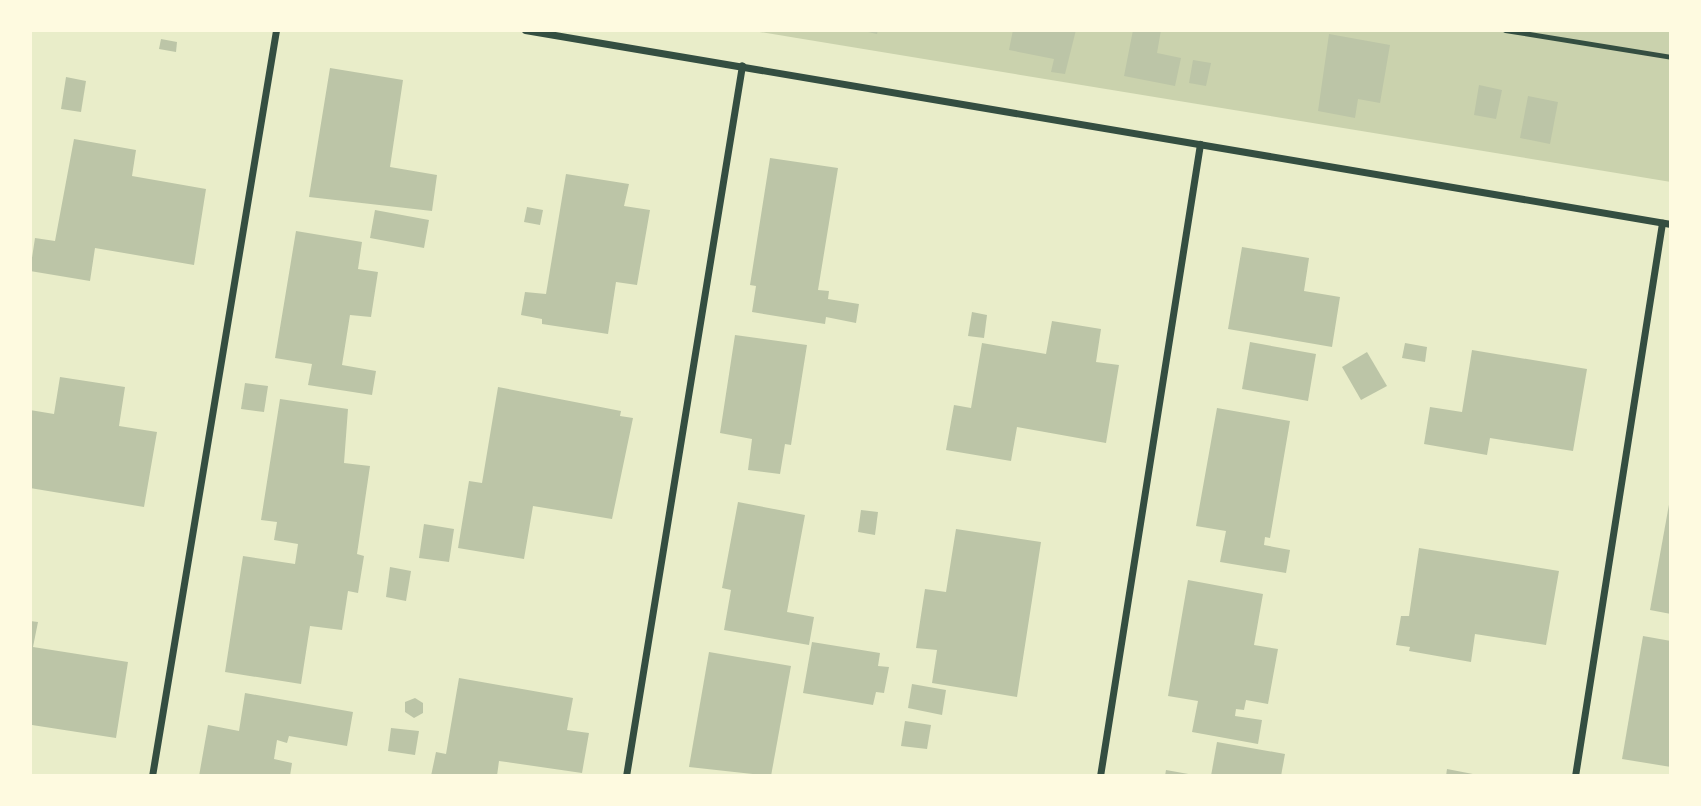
<!DOCTYPE html>
<html>
<head>
<meta charset="utf-8">
<style>
  body { margin:0 }
  #map { position:relative; width:1701px; height:806px; overflow:hidden; background:#e9edc9; font-family:"PT Sans Narrow",sans-serif }
  div>[style] { position:absolute }
  .green>* { inset:0; background:#cad2ad }
  .building>* { inset:0; background:#bcc5a7 }
  .service>* { height:5px; margin:-2.5px; padding:0 2.5px; transform-origin:2.5px; border-radius:2.5px; background:#344e41 }
  .minor>* { height:7px; margin:-3.5px; padding:0 3.5px; transform-origin:3.5px; border-radius:3.5px; background:#344e41 }
  span { translate:-50% -50%; white-space:nowrap; text-align:center; line-height:1.15; -webkit-text-stroke:5px #fefae0; paint-order:stroke }
  .frame { position:absolute; inset:0; border:32px solid #fefae0; pointer-events:none }
</style>
</head>
<body>
<div id="map">
  <div class="green">
    <div style="clip-path:polygon(748px 30px,1671px 30px,1671px 182px)"></div>
  </div>
  <div class="building">
    <div style="clip-path:polygon(859px 30px,878px 30px,877px 34px)"></div>
    <div style="clip-path:polygon(1013px 30px,1076px 30px,1065px 74px,1051px 72px,1054px 59px,1009px 50px)"></div>
    <div style="clip-path:polygon(1133px 30px,1161px 30px,1157px 53px,1181px 58px,1175px 86px,1124px 76px)"></div>
    <div style="clip-path:polygon(1329px 34px,1390px 45px,1380px 103px,1358px 99px,1355px 118px,1318px 111px)"></div>
    <div style="clip-path:polygon(161px 39px,177px 42px,176px 52px,159px 49px)"></div>
    <div style="clip-path:polygon(1193px 60px,1211px 63px,1206px 86px,1189px 83px)"></div>
    <div style="clip-path:polygon(330px 68px,403px 80px,390px 167px,437px 175px,432px 211px,309px 197px)"></div>
    <div style="clip-path:polygon(66px 77px,86px 81px,81px 112px,61px 109px)"></div>
    <div style="clip-path:polygon(1479px 85px,1502px 90px,1496px 119px,1474px 115px)"></div>
    <div style="clip-path:polygon(1528px 96px,1558px 102px,1550px 144px,1520px 138px)"></div>
    <div style="clip-path:polygon(74px 139px,136px 150px,132px 176px,206px 189px,194px 265px,95px 248px,90px 281px,30px 271px,35px 238px,55px 241px)"></div>
    <div style="clip-path:polygon(770px 158px,838px 168px,818px 290px,829px 291px,828px 299px,859px 304px,856px 323px,826px 317px,825px 324px,752px 312px,756px 286px,750px 285px)"></div>
    <div style="clip-path:polygon(566px 174px,629px 184px,624px 206px,650px 210px,637px 285px,616px 282px,608px 334px,542px 324px,542px 319px,521px 315px,525px 292px,546px 294px)"></div>
    <div style="clip-path:polygon(527px 207px,543px 210px,540px 225px,524px 222px)"></div>
    <div style="clip-path:polygon(375px 210px,429px 220px,424px 248px,370px 238px)"></div>
    <div style="clip-path:polygon(296px 231px,362px 242px,358px 269px,378px 272px,371px 317px,350px 315px,342px 365px,376px 371px,372px 395px,308px 385px,312px 364px,275px 358px)"></div>
    <div style="clip-path:polygon(1242px 247px,1309px 258px,1304px 291px,1340px 297px,1332px 347px,1228px 329px)"></div>
    <div style="clip-path:polygon(972px 312px,987px 315px,984px 338px,968px 336px)"></div>
    <div style="clip-path:polygon(1052px 321px,1101px 329px,1096px 362px,1119px 365px,1106px 443px,1017px 427px,1011px 461px,946px 450px,954px 405px,971px 408px,982px 343px,1046px 354px)"></div>
    <div style="clip-path:polygon(735px 335px,807px 345px,791px 445px,785px 444px,780px 474px,748px 470px,752px 439px,720px 433px)"></div>
    <div style="clip-path:polygon(1250px 342px,1316px 354px,1308px 401px,1242px 389px)"></div>
    <div style="clip-path:polygon(1405px 343px,1427px 347px,1425px 362px,1402px 358px)"></div>
    <div style="clip-path:polygon(1472px 350px,1587px 369px,1573px 451px,1490px 438px,1487px 455px,1424px 444px,1430px 407px,1462px 412px)"></div>
    <div style="clip-path:polygon(1367px 352px,1387px 386px,1361px 400px,1342px 367px)"></div>
    <div style="clip-path:polygon(60px 377px,125px 387px,119px 426px,157px 432px,144px 507px,30px 488px,30px 410px,54px 414px)"></div>
    <div style="clip-path:polygon(245px 383px,268px 386px,264px 412px,241px 409px)"></div>
    <div style="clip-path:polygon(498px 387px,621px 411px,620px 416px,633px 418px,612px 519px,533px 506px,524px 559px,458px 548px,469px 481px,482px 483px)"></div>
    <div style="clip-path:polygon(280px 399px,348px 409px,344px 463px,370px 466px,357px 554px,364px 556px,358px 593px,348px 591px,342px 630px,310px 626px,301px 684px,225px 672px,243px 556px,295px 564px,298px 544px,274px 540px,277px 522px,261px 520px)"></div>
    <div style="clip-path:polygon(1217px 408px,1290px 421px,1270px 538px,1265px 537px,1264px 545px,1290px 550px,1286px 573px,1220px 562px,1226px 531px,1196px 526px)"></div>
    <div style="clip-path:polygon(1670px 499px,1671px 499px,1671px 614px,1650px 610px)"></div>
    <div style="clip-path:polygon(738px 502px,805px 515px,787px 612px,814px 617px,809px 645px,724px 630px,731px 590px,722px 588px)"></div>
    <div style="clip-path:polygon(861px 510px,878px 512px,875px 535px,858px 532px)"></div>
    <div style="clip-path:polygon(424px 524px,454px 529px,449px 562px,419px 558px)"></div>
    <div style="clip-path:polygon(956px 529px,1041px 542px,1017px 697px,932px 683px,937px 650px,916px 648px,925px 589px,946px 592px)"></div>
    <div style="clip-path:polygon(1419px 548px,1559px 571px,1546px 645px,1475px 634px,1471px 662px,1409px 651px,1410px 647px,1396px 645px,1401px 616px,1409px 616px)"></div>
    <div style="clip-path:polygon(390px 567px,411px 571px,406px 601px,386px 597px)"></div>
    <div style="clip-path:polygon(1188px 580px,1263px 594px,1254px 645px,1278px 649px,1268px 704px,1246px 700px,1244px 710px,1236px 709px,1235px 716px,1262px 720px,1258px 744px,1192px 732px,1198px 701px,1168px 696px)"></div>
    <div style="clip-path:polygon(30px 621px,38px 622px,33px 647px,128px 662px,116px 738px,32px 725px,30px 733px)"></div>
    <div style="clip-path:polygon(1643px 636px,1671px 641px,1671px 767px,1622px 759px)"></div>
    <div style="clip-path:polygon(812px 642px,880px 653px,878px 666px,889px 667px,884px 693px,876px 692px,873px 705px,803px 693px)"></div>
    <div style="clip-path:polygon(709px 652px,791px 666px,771px 776px,689px 767px)"></div>
    <div style="clip-path:polygon(459px 678px,573px 698px,567px 730px,589px 733px,582px 773px,499px 761px,497px 776px,431px 776px,436px 752px,446px 754px)"></div>
    <div style="clip-path:polygon(912px 684px,946px 690px,942px 715px,908px 708px)"></div>
    <div style="clip-path:polygon(245px 693px,353px 712px,347px 746px,289px 736px,287px 743px,277px 740px,274px 759px,292px 763px,290px 776px,199px 776px,208px 725px,239px 731px)"></div>
    <div style="clip-path:polygon(415px 698px,423px 703px,423px 713px,414px 718px,405px 712px,405px 702px)"></div>
    <div style="clip-path:polygon(905px 721px,931px 725px,927px 749px,901px 746px)"></div>
    <div style="clip-path:polygon(391px 728px,419px 731px,415px 755px,388px 751px)"></div>
    <div style="clip-path:polygon(1217px 742px,1285px 754px,1281px 776px,1211px 776px)"></div>
    <div style="clip-path:polygon(1447px 769px,1478px 775px,1478px 776px,1446px 776px)"></div>
    <div style="clip-path:polygon(1166px 770px,1194px 775px,1194px 776px,1165px 776px)"></div>
  </div>
  <div class="service">
    <div style="left:1505px;top:30px;width:168px;rotate:9.2deg"></div>
  </div>
  <div class="minor">
    <div style="left:525px;top:30px;width:1162px;rotate:9.61deg"></div>
    <div style="left:152px;top:776px;width:756px;rotate:-80.56deg"></div>
    <div style="left:626px;top:776px;width:720px;rotate:-80.73deg"></div>
    <div style="left:1100px;top:776px;width:640px;rotate:-81.01deg"></div>
    <div style="left:1575px;top:776px;width:560px;rotate:-81.06deg"></div>
  </div>
  <div class="frame"></div>
</div>
</body>
</html>
